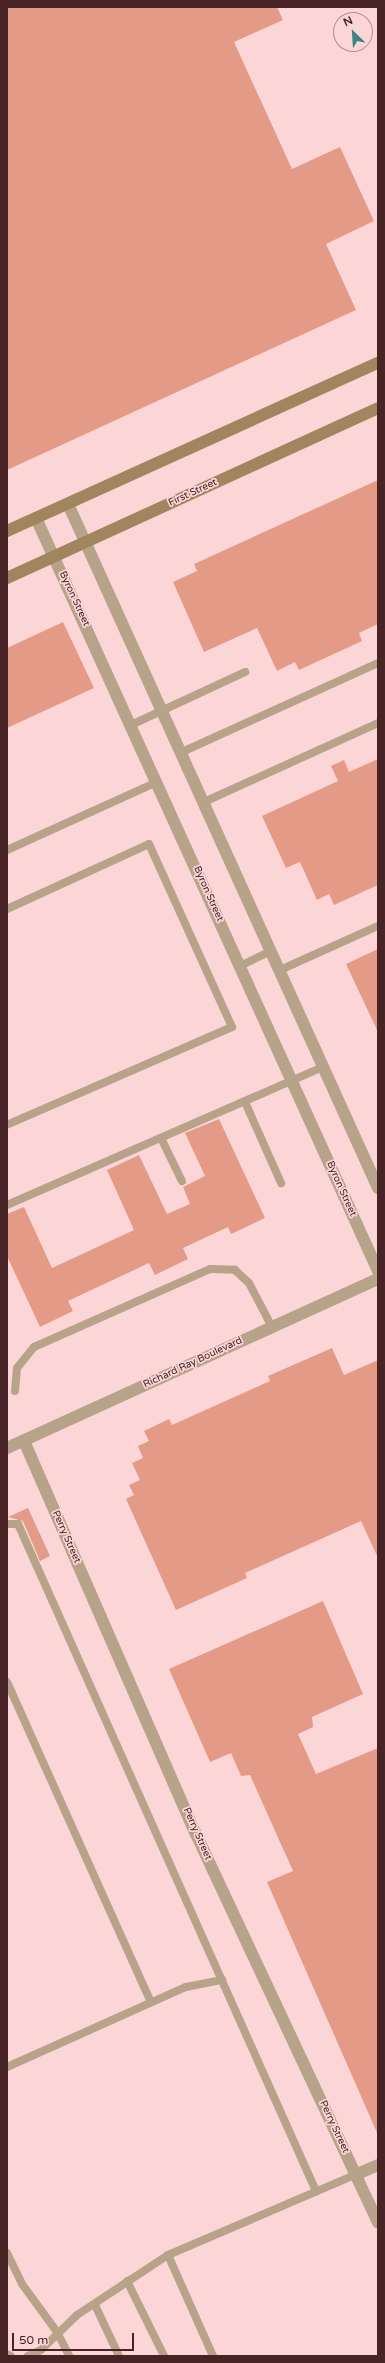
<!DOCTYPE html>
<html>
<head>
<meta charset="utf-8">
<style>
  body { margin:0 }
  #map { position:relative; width:385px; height:2363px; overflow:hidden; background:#fcd6d7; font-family:"Varela Round",sans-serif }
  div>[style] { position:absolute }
  .building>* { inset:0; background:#e39b87 }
  .lane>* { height:8px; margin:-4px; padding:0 4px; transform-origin:4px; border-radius:4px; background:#b6a38a }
  .street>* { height:12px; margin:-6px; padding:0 6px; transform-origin:6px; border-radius:6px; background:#b6a38a }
  .secondary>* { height:12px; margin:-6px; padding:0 6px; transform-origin:6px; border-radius:6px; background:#a0855f }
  span { translate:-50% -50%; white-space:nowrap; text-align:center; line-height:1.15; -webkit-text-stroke:3.5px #fcd6d7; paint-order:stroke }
  .street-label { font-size:10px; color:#472326 }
  .frame { position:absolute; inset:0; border:8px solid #472326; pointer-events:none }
  .north { position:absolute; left:333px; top:12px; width:40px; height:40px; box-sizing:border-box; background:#fcd6d7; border:1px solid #b48e90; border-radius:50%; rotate:335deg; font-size:11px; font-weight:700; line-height:16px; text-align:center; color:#472326 }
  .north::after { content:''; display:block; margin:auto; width:14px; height:18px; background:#3c8485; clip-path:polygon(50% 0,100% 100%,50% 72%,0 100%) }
  .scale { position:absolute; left:12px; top:2333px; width:122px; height:18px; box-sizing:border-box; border:2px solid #472326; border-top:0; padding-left:5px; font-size:12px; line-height:14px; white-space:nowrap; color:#472326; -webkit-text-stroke:3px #fcd6d7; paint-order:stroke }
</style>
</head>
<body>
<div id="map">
  <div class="building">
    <div style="clip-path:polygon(7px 7px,277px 7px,283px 20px,234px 42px,292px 169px,340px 147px,374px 221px,326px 244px,356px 310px,7px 470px)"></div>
    <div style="clip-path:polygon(378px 480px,378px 624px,359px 633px,362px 641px,299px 670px,295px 662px,277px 671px,257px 628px,204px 652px,173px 582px,197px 571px,194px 564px)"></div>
    <div style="clip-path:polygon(63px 622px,94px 688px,7px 728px,7px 648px)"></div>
    <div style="clip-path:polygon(378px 759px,378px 885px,334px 905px,329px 894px,317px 900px,300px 862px,286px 868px,262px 816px,338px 781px,331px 766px,344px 760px,349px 772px)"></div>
    <div style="clip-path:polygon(378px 949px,378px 1032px,346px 964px)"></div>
    <div style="clip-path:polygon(219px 1119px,265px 1218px,231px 1234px,228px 1227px,183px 1248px,188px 1259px,155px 1275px,149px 1263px,68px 1301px,73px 1311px,40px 1327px,7px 1256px,7px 1214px,24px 1207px,52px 1268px,134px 1230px,107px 1170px,139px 1155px,167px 1214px,190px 1204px,183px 1187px,205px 1176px,185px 1133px)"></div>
    <div style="clip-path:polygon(332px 1348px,344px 1375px,378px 1360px,378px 1558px,361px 1521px,245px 1573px,247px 1578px,176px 1610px,126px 1499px,134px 1495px,129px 1485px,140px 1480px,132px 1463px,143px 1458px,138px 1446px,149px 1441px,144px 1431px,169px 1419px,172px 1425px,270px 1381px,268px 1376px)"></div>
    <div style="clip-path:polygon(28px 1508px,50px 1556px,40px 1561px,23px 1521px,8px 1517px)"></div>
    <div style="clip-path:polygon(323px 1601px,363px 1694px,312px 1717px,313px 1727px,298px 1734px,316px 1774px,378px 1748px,378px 2135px,267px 1882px,293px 1871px,250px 1775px,241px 1776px,231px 1753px,210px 1762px,169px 1669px)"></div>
  </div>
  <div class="lane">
    <div style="left:131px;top:725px;width:126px;rotate:-24.9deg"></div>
    <div style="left:182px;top:752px;width:215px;rotate:-24.4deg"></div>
    <div style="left:204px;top:802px;width:191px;rotate:-24.4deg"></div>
    <div style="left:7px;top:850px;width:165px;rotate:-24.4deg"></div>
    <div style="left:7px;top:909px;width:156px;rotate:-24.6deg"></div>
    <div style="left:149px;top:844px;width:201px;rotate:65.6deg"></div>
    <div style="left:232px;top:1027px;width:245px;rotate:156.5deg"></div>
    <div style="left:240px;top:966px;width:34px;rotate:-26deg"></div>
    <div style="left:280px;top:970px;width:107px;rotate:-24.2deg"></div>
    <div style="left:245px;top:1102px;width:89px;rotate:66deg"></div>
    <div style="left:161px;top:1138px;width:48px;rotate:64deg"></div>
    <div style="left:7px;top:1205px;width:345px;rotate:-23.6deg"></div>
    <div style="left:15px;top:1391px;width:23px;rotate:-85deg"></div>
    <div style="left:17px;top:1368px;width:27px;rotate:-51deg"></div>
    <div style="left:34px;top:1347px;width:193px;rotate:-23.9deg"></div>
    <div style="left:210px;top:1269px;width:25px;rotate:2deg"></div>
    <div style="left:235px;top:1270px;width:19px;rotate:43deg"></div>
    <div style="left:249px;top:1283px;width:50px;rotate:62.4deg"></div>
    <div style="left:7px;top:1524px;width:11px"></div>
    <div style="left:18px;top:1524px;width:731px;rotate:65.93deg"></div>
    <div style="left:7px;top:1682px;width:351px;rotate:65.8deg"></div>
    <div style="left:7px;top:2067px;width:196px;rotate:-24.1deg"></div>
    <div style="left:186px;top:1987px;width:37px;rotate:-11deg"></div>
    <div style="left:7px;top:2253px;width:34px;rotate:64deg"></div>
    <div style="left:22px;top:2284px;width:59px;rotate:53.9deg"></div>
    <div style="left:57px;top:2332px;width:27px;rotate:63deg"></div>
    <div style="left:168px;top:2255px;width:111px;rotate:66deg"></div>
    <div style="left:127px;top:2281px;width:84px;rotate:63.7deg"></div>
    <div style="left:95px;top:2305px;width:56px;rotate:64.8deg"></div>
    <div style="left:7px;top:2354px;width:4px;rotate:27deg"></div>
    <div style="left:28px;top:2356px;width:14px;rotate:-25deg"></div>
    <div style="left:41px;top:2350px;width:50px;rotate:-44.2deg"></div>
    <div style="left:77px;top:2315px;width:109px;rotate:-33.4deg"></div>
    <div style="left:168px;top:2255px;width:206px;rotate:-23.2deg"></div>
  </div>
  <div class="street">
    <div style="left:68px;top:504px;width:751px;rotate:65.62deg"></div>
    <div style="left:36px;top:518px;width:827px;rotate:65.57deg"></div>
    <div style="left:24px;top:1441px;width:429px;rotate:66.4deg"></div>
    <div style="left:196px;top:1834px;width:429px;rotate:64.9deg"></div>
    <div style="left:7px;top:1448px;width:408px;rotate:-24.5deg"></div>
    <div style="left:357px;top:2174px;width:23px;rotate:-23deg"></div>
  </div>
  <div class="secondary">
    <div style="left:7px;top:531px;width:407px;rotate:-24.4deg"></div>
    <div style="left:7px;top:578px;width:408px;rotate:-24.6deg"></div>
  </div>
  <div class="street-label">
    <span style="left:193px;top:493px;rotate:-25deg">First Street</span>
    <span style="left:74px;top:599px;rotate:65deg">Byron Street</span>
    <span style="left:208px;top:894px;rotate:66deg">Byron Street</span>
    <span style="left:341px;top:1189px;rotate:66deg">Byron Street</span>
    <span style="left:193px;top:1363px;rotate:-25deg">Richard Ray Boulevard</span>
    <span style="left:66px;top:1537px;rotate:66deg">Perry Street</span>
    <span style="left:197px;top:1834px;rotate:66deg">Perry Street</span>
    <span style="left:334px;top:2127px;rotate:65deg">Perry Street</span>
  </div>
  <div class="frame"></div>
  <div class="north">N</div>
  <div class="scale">50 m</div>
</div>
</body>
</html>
